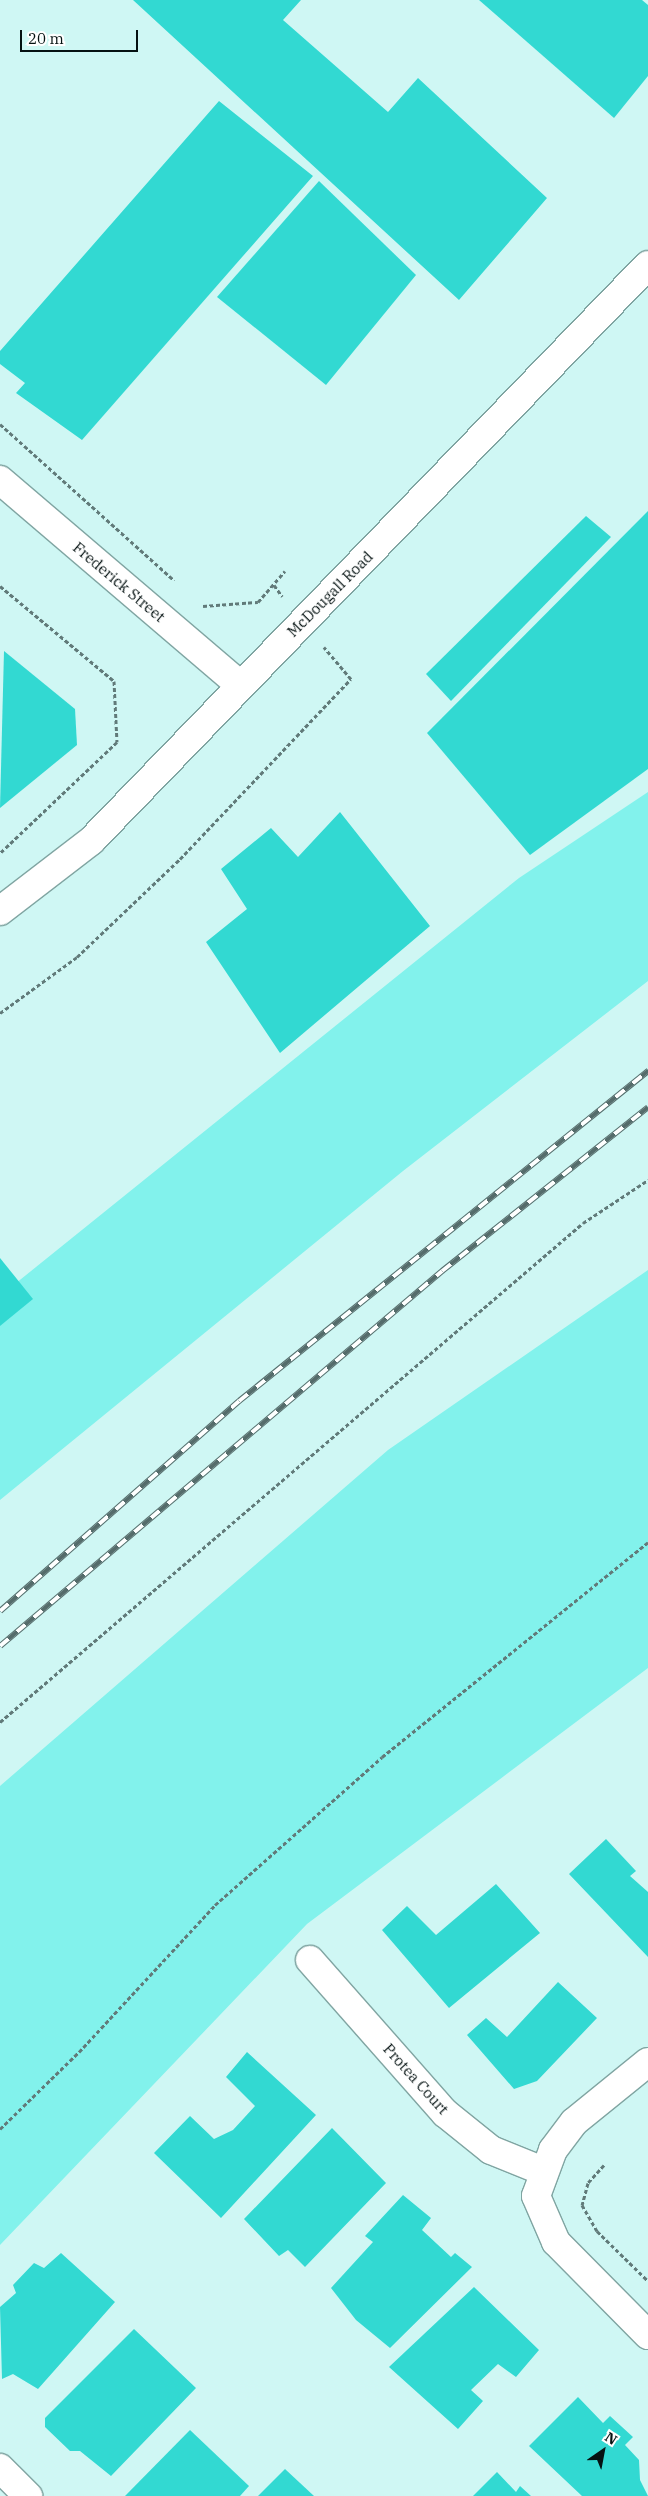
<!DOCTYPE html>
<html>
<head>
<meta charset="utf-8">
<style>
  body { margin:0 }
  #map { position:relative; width:648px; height:2496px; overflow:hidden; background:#cff7f4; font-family:"IBM Plex Serif",serif }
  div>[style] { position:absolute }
  .green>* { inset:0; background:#82f2ec }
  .building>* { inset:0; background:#32d9d2 }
  .path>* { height:3px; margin-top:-1.5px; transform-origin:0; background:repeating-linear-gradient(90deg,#617a79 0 4px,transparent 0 6.5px) }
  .roads { filter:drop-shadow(1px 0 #80a5a2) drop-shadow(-1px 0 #80a5a2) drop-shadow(0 1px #80a5a2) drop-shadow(0 -1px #80a5a2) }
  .street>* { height:28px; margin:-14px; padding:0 14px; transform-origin:14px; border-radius:14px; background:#fff }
  .rail>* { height:5.5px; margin-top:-2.75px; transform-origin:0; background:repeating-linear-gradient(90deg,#fff 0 11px,#556c6b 0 22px); box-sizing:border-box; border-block:1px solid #556c6b }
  span { translate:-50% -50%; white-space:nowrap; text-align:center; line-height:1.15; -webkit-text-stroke:4.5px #fff; paint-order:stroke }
  .street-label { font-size:15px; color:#051212 }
  .north { position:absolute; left:578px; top:2426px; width:50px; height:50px; -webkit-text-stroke:4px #fff; paint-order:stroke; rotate:33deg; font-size:14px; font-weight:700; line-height:20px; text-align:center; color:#051212 }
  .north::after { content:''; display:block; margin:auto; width:18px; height:22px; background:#051212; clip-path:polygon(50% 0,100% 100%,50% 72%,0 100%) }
  .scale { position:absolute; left:20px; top:30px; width:118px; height:22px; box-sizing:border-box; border:2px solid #051212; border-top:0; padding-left:6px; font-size:15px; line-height:18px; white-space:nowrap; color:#051212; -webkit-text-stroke:4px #fff; paint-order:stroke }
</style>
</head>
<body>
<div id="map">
  <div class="green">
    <div style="clip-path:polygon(648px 792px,648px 981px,403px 1171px,0 1500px,0 1296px,519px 878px)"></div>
    <div style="clip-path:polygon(648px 1270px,648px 1668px,307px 1924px,0 2245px,0 1786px,388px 1450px)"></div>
  </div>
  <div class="building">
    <div style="clip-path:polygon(133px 0,301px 0,283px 20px,388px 112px,418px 78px,547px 198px,459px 300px)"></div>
    <div style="clip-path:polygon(479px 0,642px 0,648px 5px,648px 76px,614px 118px)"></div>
    <div style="clip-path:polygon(219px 101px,313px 176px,82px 440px,16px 393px,25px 383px,0 364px,0 351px)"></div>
    <div style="clip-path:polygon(319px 181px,416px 275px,326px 385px,217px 297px)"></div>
    <div style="clip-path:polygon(648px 511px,648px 769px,530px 855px,427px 733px)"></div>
    <div style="clip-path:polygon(586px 516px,611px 537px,451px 701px,426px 674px)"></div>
    <div style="clip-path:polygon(4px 651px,75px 709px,77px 745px,0 808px)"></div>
    <div style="clip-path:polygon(340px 812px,430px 926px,280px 1053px,206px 942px,247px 909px,221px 869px,271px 828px,298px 857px)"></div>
    <div style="clip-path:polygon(0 1258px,33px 1299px,0 1326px)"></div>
    <div style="clip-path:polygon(606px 1839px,636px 1871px,630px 1876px,648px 1892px,648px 1957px,569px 1874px)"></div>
    <div style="clip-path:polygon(496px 1884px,540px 1933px,449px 2008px,382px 1930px,407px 1906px,436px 1935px)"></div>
    <div style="clip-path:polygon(558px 1982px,597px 2018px,537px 2081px,514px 2089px,467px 2035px,486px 2018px,507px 2037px)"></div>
    <div style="clip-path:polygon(247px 2052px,316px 2115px,221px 2218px,154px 2153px,190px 2116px,214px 2139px,233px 2130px,255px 2106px,226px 2077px)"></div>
    <div style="clip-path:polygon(332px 2128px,386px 2183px,305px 2267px,288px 2250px,279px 2256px,244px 2219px)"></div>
    <div style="clip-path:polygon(403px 2195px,431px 2218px,422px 2230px,451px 2257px,455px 2253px,472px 2267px,390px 2348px,356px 2320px,331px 2288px,373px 2242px,365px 2236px)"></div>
    <div style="clip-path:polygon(61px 2253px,115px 2302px,38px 2389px,13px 2374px,2px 2379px,0 2307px,16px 2293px,13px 2285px,34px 2263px,44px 2268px)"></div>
    <div style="clip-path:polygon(474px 2287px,539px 2350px,516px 2377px,498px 2364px,471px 2390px,483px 2401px,458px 2429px,389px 2367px)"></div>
    <div style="clip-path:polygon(134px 2329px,196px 2388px,111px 2476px,80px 2451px,70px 2451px,45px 2427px,45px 2418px)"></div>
    <div style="clip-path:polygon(578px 2397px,603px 2423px,610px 2416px,633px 2437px,625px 2445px,639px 2460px,640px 2480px,648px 2496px,582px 2496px,529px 2446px)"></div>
    <div style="clip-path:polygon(190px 2430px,249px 2486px,240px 2496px,125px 2496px)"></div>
    <div style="clip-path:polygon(285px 2469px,314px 2496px,258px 2496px)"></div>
    <div style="clip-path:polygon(497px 2472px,516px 2492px,520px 2486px,531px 2496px,473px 2496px)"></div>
  </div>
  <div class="path">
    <div style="left:0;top:424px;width:234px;rotate:41.9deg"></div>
    <div style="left:274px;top:585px;width:14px;rotate:54deg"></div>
    <div style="left:0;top:586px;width:148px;rotate:39.8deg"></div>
    <div style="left:114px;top:681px;width:61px;rotate:87.2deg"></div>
    <div style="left:117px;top:742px;width:161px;rotate:136.5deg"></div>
    <div style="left:203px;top:606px;width:55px;rotate:-4.2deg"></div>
    <div style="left:258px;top:602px;width:41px;rotate:-48.9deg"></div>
    <div style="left:0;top:1013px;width:95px;rotate:-36deg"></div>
    <div style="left:77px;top:957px;width:142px;rotate:-43.6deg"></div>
    <div style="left:180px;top:859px;width:248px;rotate:-46.5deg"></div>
    <div style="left:351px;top:679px;width:42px;rotate:-130.2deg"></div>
    <div style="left:0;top:1722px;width:767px;rotate:-40.56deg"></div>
    <div style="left:583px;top:1223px;width:78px;rotate:-33.5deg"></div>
    <div style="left:0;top:2129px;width:110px;rotate:-44.3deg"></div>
    <div style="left:79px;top:2052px;width:200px;rotate:-47.2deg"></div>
    <div style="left:215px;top:1905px;width:223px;rotate:-41.5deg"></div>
    <div style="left:382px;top:1757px;width:342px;rotate:-38.9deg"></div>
    <div style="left:604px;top:2165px;width:24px;rotate:132deg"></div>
    <div style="left:588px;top:2183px;width:23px;rotate:105deg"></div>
    <div style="left:582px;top:2205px;width:30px;rotate:60deg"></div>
    <div style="left:597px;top:2231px;width:71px;rotate:44.4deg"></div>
  </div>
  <div class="roads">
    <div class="street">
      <div style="left:0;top:480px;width:314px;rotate:40.5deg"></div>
      <div style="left:0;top:911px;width:115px;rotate:-37.6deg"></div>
      <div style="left:91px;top:841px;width:801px;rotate:-45.96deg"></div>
      <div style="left:310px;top:1960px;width:204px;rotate:48.6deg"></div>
      <div style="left:445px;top:2113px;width:59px;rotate:38.8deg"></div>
      <div style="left:491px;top:2150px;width:56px;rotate:22deg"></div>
      <div style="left:648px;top:2062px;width:95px;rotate:141deg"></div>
      <div style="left:574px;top:2122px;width:35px;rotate:127deg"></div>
      <div style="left:553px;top:2150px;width:49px;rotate:110.3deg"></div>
      <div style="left:536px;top:2196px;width:50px;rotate:66.5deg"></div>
      <div style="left:556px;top:2242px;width:131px;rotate:45.3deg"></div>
      <div style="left:0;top:2468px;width:40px;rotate:45deg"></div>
    </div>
  </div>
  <div class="rail">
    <div style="left:0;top:1611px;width:318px;rotate:-41.3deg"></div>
    <div style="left:239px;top:1401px;width:526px;rotate:-38.9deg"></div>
    <div style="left:0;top:1646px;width:580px;rotate:-40.31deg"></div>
    <div style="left:442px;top:1271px;width:263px;rotate:-38.5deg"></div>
  </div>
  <div class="street-label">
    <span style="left:119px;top:582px;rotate:40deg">Frederick Street</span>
    <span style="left:330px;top:594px;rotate:-45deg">McDougall Road</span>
    <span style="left:416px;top:2079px;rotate:48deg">Protea Court</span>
  </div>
  <div class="north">N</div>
  <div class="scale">20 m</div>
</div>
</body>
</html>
